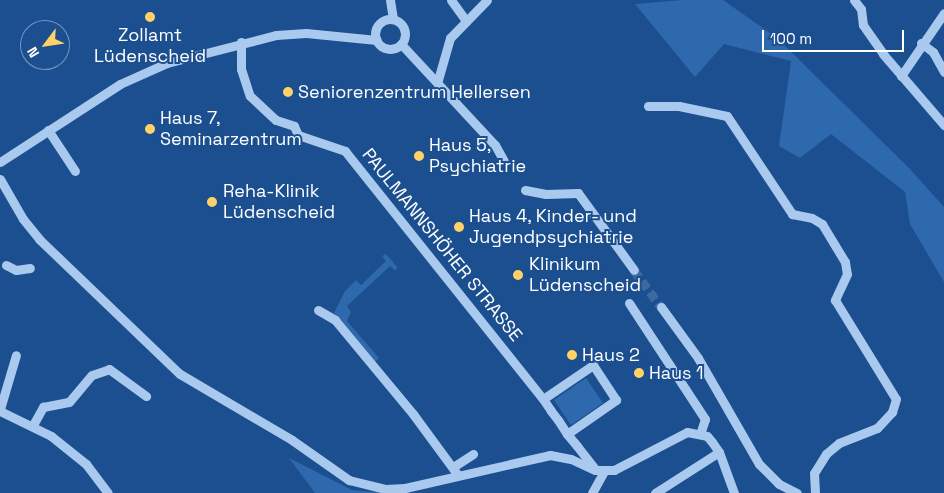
<!DOCTYPE html>
<html>
<head>
<meta charset="utf-8">
<style>
  body { margin:0 }
  #map { position:relative; width:944px; height:493px; overflow:hidden; background:#1b4f8f; font-family:"Space Grotesk",sans-serif }
  div>[style] { position:absolute }
  .green>* { inset:0; background:#2e69ad }
  .minor-tunnel>* { height:9px; margin-top:-4.5px; transform-origin:0; background:repeating-linear-gradient(90deg,#3d69a0 0 9px,transparent 0 13.5px) }
  .minor>* { height:9px; margin:-4.5px; padding:0 4.5px; transform-origin:4.5px; border-radius:4.5px; background:#a9c9ee }
  .minor>.ring { margin:-4.5px; padding:0; box-sizing:content-box; background:none; border:9px solid #a9c9ee; border-radius:50% }
  .dots>* { width:14px; height:14px; translate:-50% -50%; box-sizing:border-box; border:2px solid #1b4f8f; border-radius:50% }
  span { translate:-50% -50%; white-space:nowrap; text-align:center; line-height:1.15; -webkit-text-stroke:4px #1b4f8f; paint-order:stroke }
  .poi-label { font-size:18px; color:#fff }
  .left { translate:0 -50%; text-align:left }
  .street-label { font-size:18px; color:#fff }
  .north { position:absolute; left:20px; top:20px; width:50px; height:50px; box-sizing:border-box; background:#1b4f8f; border:1px solid #7695bc; border-radius:50%; rotate:239deg; font-size:14px; font-weight:700; line-height:20px; text-align:center; color:#fff }
  .north::after { content:''; display:block; margin:auto; width:18px; height:22px; background:#ffd166; clip-path:polygon(50% 0,100% 100%,50% 72%,0 100%) }
  .scale { position:absolute; left:762px; top:30px; width:142px; height:22px; box-sizing:border-box; border:2px solid #fff; border-top:0; padding-left:6px; font-size:15px; line-height:18px; white-space:nowrap; color:#fff; -webkit-text-stroke:4px #1b4f8f; paint-order:stroke }
</style>
</head>
<body>
<div id="map">
  <div class="green">
    <div style="clip-path:polygon(682px 0,723px 0,777px 38px,909px 168px,944px 207px,944px 282px,910px 224px,905px 192px,831px 134px,800px 158px,779px 146px,791px 61px,724px 44px,695px 77px,635px 4px)"></div>
    <div style="clip-path:polygon(386px 254px,397px 267px,396px 271px,390px 266px,347px 306px,351px 312px,347px 321px,379px 358px,375px 362px,334px 313px,345px 291px,356px 280px,361px 285px,386px 261px,382px 256px)"></div>
    <div style="clip-path:polygon(586px 378px,603px 403px,571px 425px,554px 400px)"></div>
    <div style="clip-path:polygon(289px 458px,352px 490px,386px 493px,315px 493px)"></div>
  </div>
  <div class="minor-tunnel">
    <div style="left:634px;top:270px;width:46px;rotate:53.9deg"></div>
  </div>
  <div class="minor">
    <div style="left:390px;top:0;width:19px;rotate:81deg"></div>
    <div style="left:451px;top:0;width:26px;rotate:54deg"></div>
    <div style="left:854px;top:0;width:11px;rotate:52deg"></div>
    <div style="left:861px;top:9px;width:16px;rotate:83deg"></div>
    <div style="left:863px;top:25px;width:35px;rotate:55deg"></div>
    <div style="left:883px;top:54px;width:94px;rotate:49.3deg"></div>
    <div class="ring" style="left:375px;top:19px;width:21px;height:21px"></div>
    <div style="left:241px;top:42px;width:27px;rotate:90deg"></div>
    <div style="left:241px;top:69px;width:28px;rotate:72deg"></div>
    <div style="left:250px;top:96px;width:35px;rotate:43deg"></div>
    <div style="left:276px;top:120px;width:19px;rotate:18deg"></div>
    <div style="left:294px;top:126px;width:10px;rotate:66deg"></div>
    <div style="left:298px;top:135px;width:50px;rotate:18.8deg"></div>
    <div style="left:345px;top:151px;width:317px;rotate:51.4deg"></div>
    <div style="left:921px;top:43px;width:15px;rotate:37deg"></div>
    <div style="left:933px;top:52px;width:23px;rotate:61deg"></div>
    <div style="left:401px;top:44px;width:138px;rotate:47.1deg"></div>
    <div style="left:495px;top:145px;width:18px;rotate:61deg"></div>
    <div style="left:901px;top:76px;width:76px;rotate:-55.7deg"></div>
    <div style="left:438px;top:80px;width:44px;rotate:-74.1deg"></div>
    <div style="left:450px;top:38px;width:53px;rotate:-45.8deg"></div>
    <div style="left:648px;top:106px;width:31px"></div>
    <div style="left:679px;top:106px;width:49px;rotate:11.8deg"></div>
    <div style="left:727px;top:116px;width:118px;rotate:56.4deg"></div>
    <div style="left:792px;top:214px;width:20px;rotate:11deg"></div>
    <div style="left:812px;top:218px;width:12px;rotate:31deg"></div>
    <div style="left:822px;top:224px;width:44px;rotate:58.8deg"></div>
    <div style="left:845px;top:262px;width:12px;rotate:81deg"></div>
    <div style="left:847px;top:274px;width:29px;rotate:115deg"></div>
    <div style="left:835px;top:300px;width:116px;rotate:58.4deg"></div>
    <div style="left:896px;top:399px;width:14px;rotate:107deg"></div>
    <div style="left:892px;top:412px;width:22px;rotate:133deg"></div>
    <div style="left:877px;top:428px;width:41px;rotate:158.5deg"></div>
    <div style="left:839px;top:443px;width:17px;rotate:140deg"></div>
    <div style="left:826px;top:454px;width:22px;rotate:122deg"></div>
    <div style="left:814px;top:473px;width:20px;rotate:87deg"></div>
    <div style="left:48px;top:130px;width:49px;rotate:56.6deg"></div>
    <div style="left:0;top:162px;width:143px;rotate:-33deg"></div>
    <div style="left:120px;top:84px;width:51px;rotate:-24.1deg"></div>
    <div style="left:167px;top:63px;width:113px;rotate:-14.4deg"></div>
    <div style="left:276px;top:35px;width:30px;rotate:-4deg"></div>
    <div style="left:306px;top:33px;width:71px;rotate:5.6deg"></div>
    <div style="left:0;top:179px;width:46px;rotate:60.1deg"></div>
    <div style="left:23px;top:219px;width:26px;rotate:51deg"></div>
    <div style="left:39px;top:239px;width:195px;rotate:43.8deg"></div>
    <div style="left:180px;top:374px;width:130px;rotate:30.5deg"></div>
    <div style="left:292px;top:440px;width:70px;rotate:35.1deg"></div>
    <div style="left:349px;top:480px;width:37px;rotate:14deg"></div>
    <div style="left:385px;top:489px;width:20px;rotate:-3deg"></div>
    <div style="left:405px;top:488px;width:149px;rotate:-12.8deg"></div>
    <div style="left:550px;top:455px;width:21px;rotate:11deg"></div>
    <div style="left:571px;top:459px;width:26px;rotate:25deg"></div>
    <div style="left:595px;top:470px;width:19px"></div>
    <div style="left:614px;top:470px;width:82px;rotate:-27.5deg"></div>
    <div style="left:687px;top:432px;width:20px;rotate:11deg"></div>
    <div style="left:707px;top:436px;width:8px;rotate:50deg"></div>
    <div style="left:712px;top:442px;width:12px;rotate:55deg"></div>
    <div style="left:719px;top:452px;width:44px;rotate:69.9deg"></div>
    <div style="left:525px;top:190px;width:21px;rotate:11deg"></div>
    <div style="left:546px;top:194px;width:32px;rotate:-2deg"></div>
    <div style="left:578px;top:193px;width:95px;rotate:54deg"></div>
    <div style="left:6px;top:265px;width:11px;rotate:27deg"></div>
    <div style="left:16px;top:270px;width:14px;rotate:-8deg"></div>
    <div style="left:629px;top:303px;width:139px;rotate:56.8deg"></div>
    <div style="left:705px;top:419px;width:16px;rotate:108deg"></div>
    <div style="left:661px;top:307px;width:63px;rotate:54deg"></div>
    <div style="left:698px;top:358px;width:122px;rotate:60.1deg"></div>
    <div style="left:759px;top:464px;width:28px;rotate:45deg"></div>
    <div style="left:779px;top:484px;width:20px;rotate:27deg"></div>
    <div style="left:318px;top:310px;width:20px;rotate:30deg"></div>
    <div style="left:335px;top:320px;width:122px;rotate:50.3deg"></div>
    <div style="left:413px;top:414px;width:74px;rotate:53.7deg"></div>
    <div style="left:0;top:409px;width:56px;rotate:-73.5deg"></div>
    <div style="left:0;top:411px;width:57px;rotate:26.1deg"></div>
    <div style="left:51px;top:436px;width:45px;rotate:38.7deg"></div>
    <div style="left:86px;top:464px;width:36px;rotate:53deg"></div>
    <div style="left:33px;top:425px;width:21px;rotate:-61deg"></div>
    <div style="left:43px;top:407px;width:26px;rotate:-11deg"></div>
    <div style="left:69px;top:402px;width:35px;rotate:-50deg"></div>
    <div style="left:92px;top:375px;width:18px;rotate:-19deg"></div>
    <div style="left:109px;top:369px;width:46px;rotate:36.1deg"></div>
    <div style="left:567px;top:434px;width:60px;rotate:-34.8deg"></div>
    <div style="left:616px;top:400px;width:42px;rotate:-123.3deg"></div>
    <div style="left:593px;top:365px;width:60px;rotate:145.8deg"></div>
    <div style="left:543px;top:399px;width:14px;rotate:56deg"></div>
    <div style="left:551px;top:411px;width:11px;rotate:52deg"></div>
    <div style="left:558px;top:420px;width:17px;rotate:57deg"></div>
    <div style="left:567px;top:434px;width:16px;rotate:50deg"></div>
    <div style="left:577px;top:446px;width:28px;rotate:52deg"></div>
    <div style="left:453px;top:467px;width:24px;rotate:-33deg"></div>
    <div style="left:592px;top:493px;width:25px;rotate:-61deg"></div>
    <div style="left:655px;top:493px;width:76px;rotate:-32.6deg"></div>
  </div>
  <div class="dots">
    <div style="left:150px;top:17px;background:#ffd166"></div>
    <div style="left:288px;top:92px;background:#ffd166"></div>
    <div style="left:150px;top:129px;background:#ffd166"></div>
    <div style="left:419px;top:156px;background:#ffd166"></div>
    <div style="left:212px;top:202px;background:#ffd166"></div>
    <div style="left:459px;top:227px;background:#ffd166"></div>
    <div style="left:518px;top:275px;background:#ffd166"></div>
    <div style="left:572px;top:355px;background:#ffd166"></div>
    <div style="left:639px;top:373px;background:#ffd166"></div>
  </div>
  <div class="poi-label">
    <span style="left:150px;top:46px">Zollamt<br>Lüdenscheid</span>
    <span class="left" style="left:298px;top:92px">Seniorenzentrum Hellersen</span>
    <span class="left" style="left:160px;top:129px">Haus 7,<br>Seminarzentrum</span>
    <span class="left" style="left:429px;top:156px">Haus 5,<br>Psychiatrie</span>
    <span class="left" style="left:223px;top:202px">Reha-Klinik<br>Lüdenscheid</span>
    <span class="left" style="left:469px;top:227px">Haus 4, Kinder- und<br>Jugendpsychiatrie</span>
    <span class="left" style="left:529px;top:275px">Klinikum<br>Lüdenscheid</span>
    <span class="left" style="left:582px;top:355px">Haus 2</span>
    <span class="left" style="left:649px;top:373px">Haus 1</span>
  </div>
  <div class="street-label">
    <span style="left:442px;top:245px;rotate:51deg">PAULMANNSHÖHER STRASSE</span>
  </div>
  <div class="north">N</div>
  <div class="scale">100 m</div>
</div>
</body>
</html>
